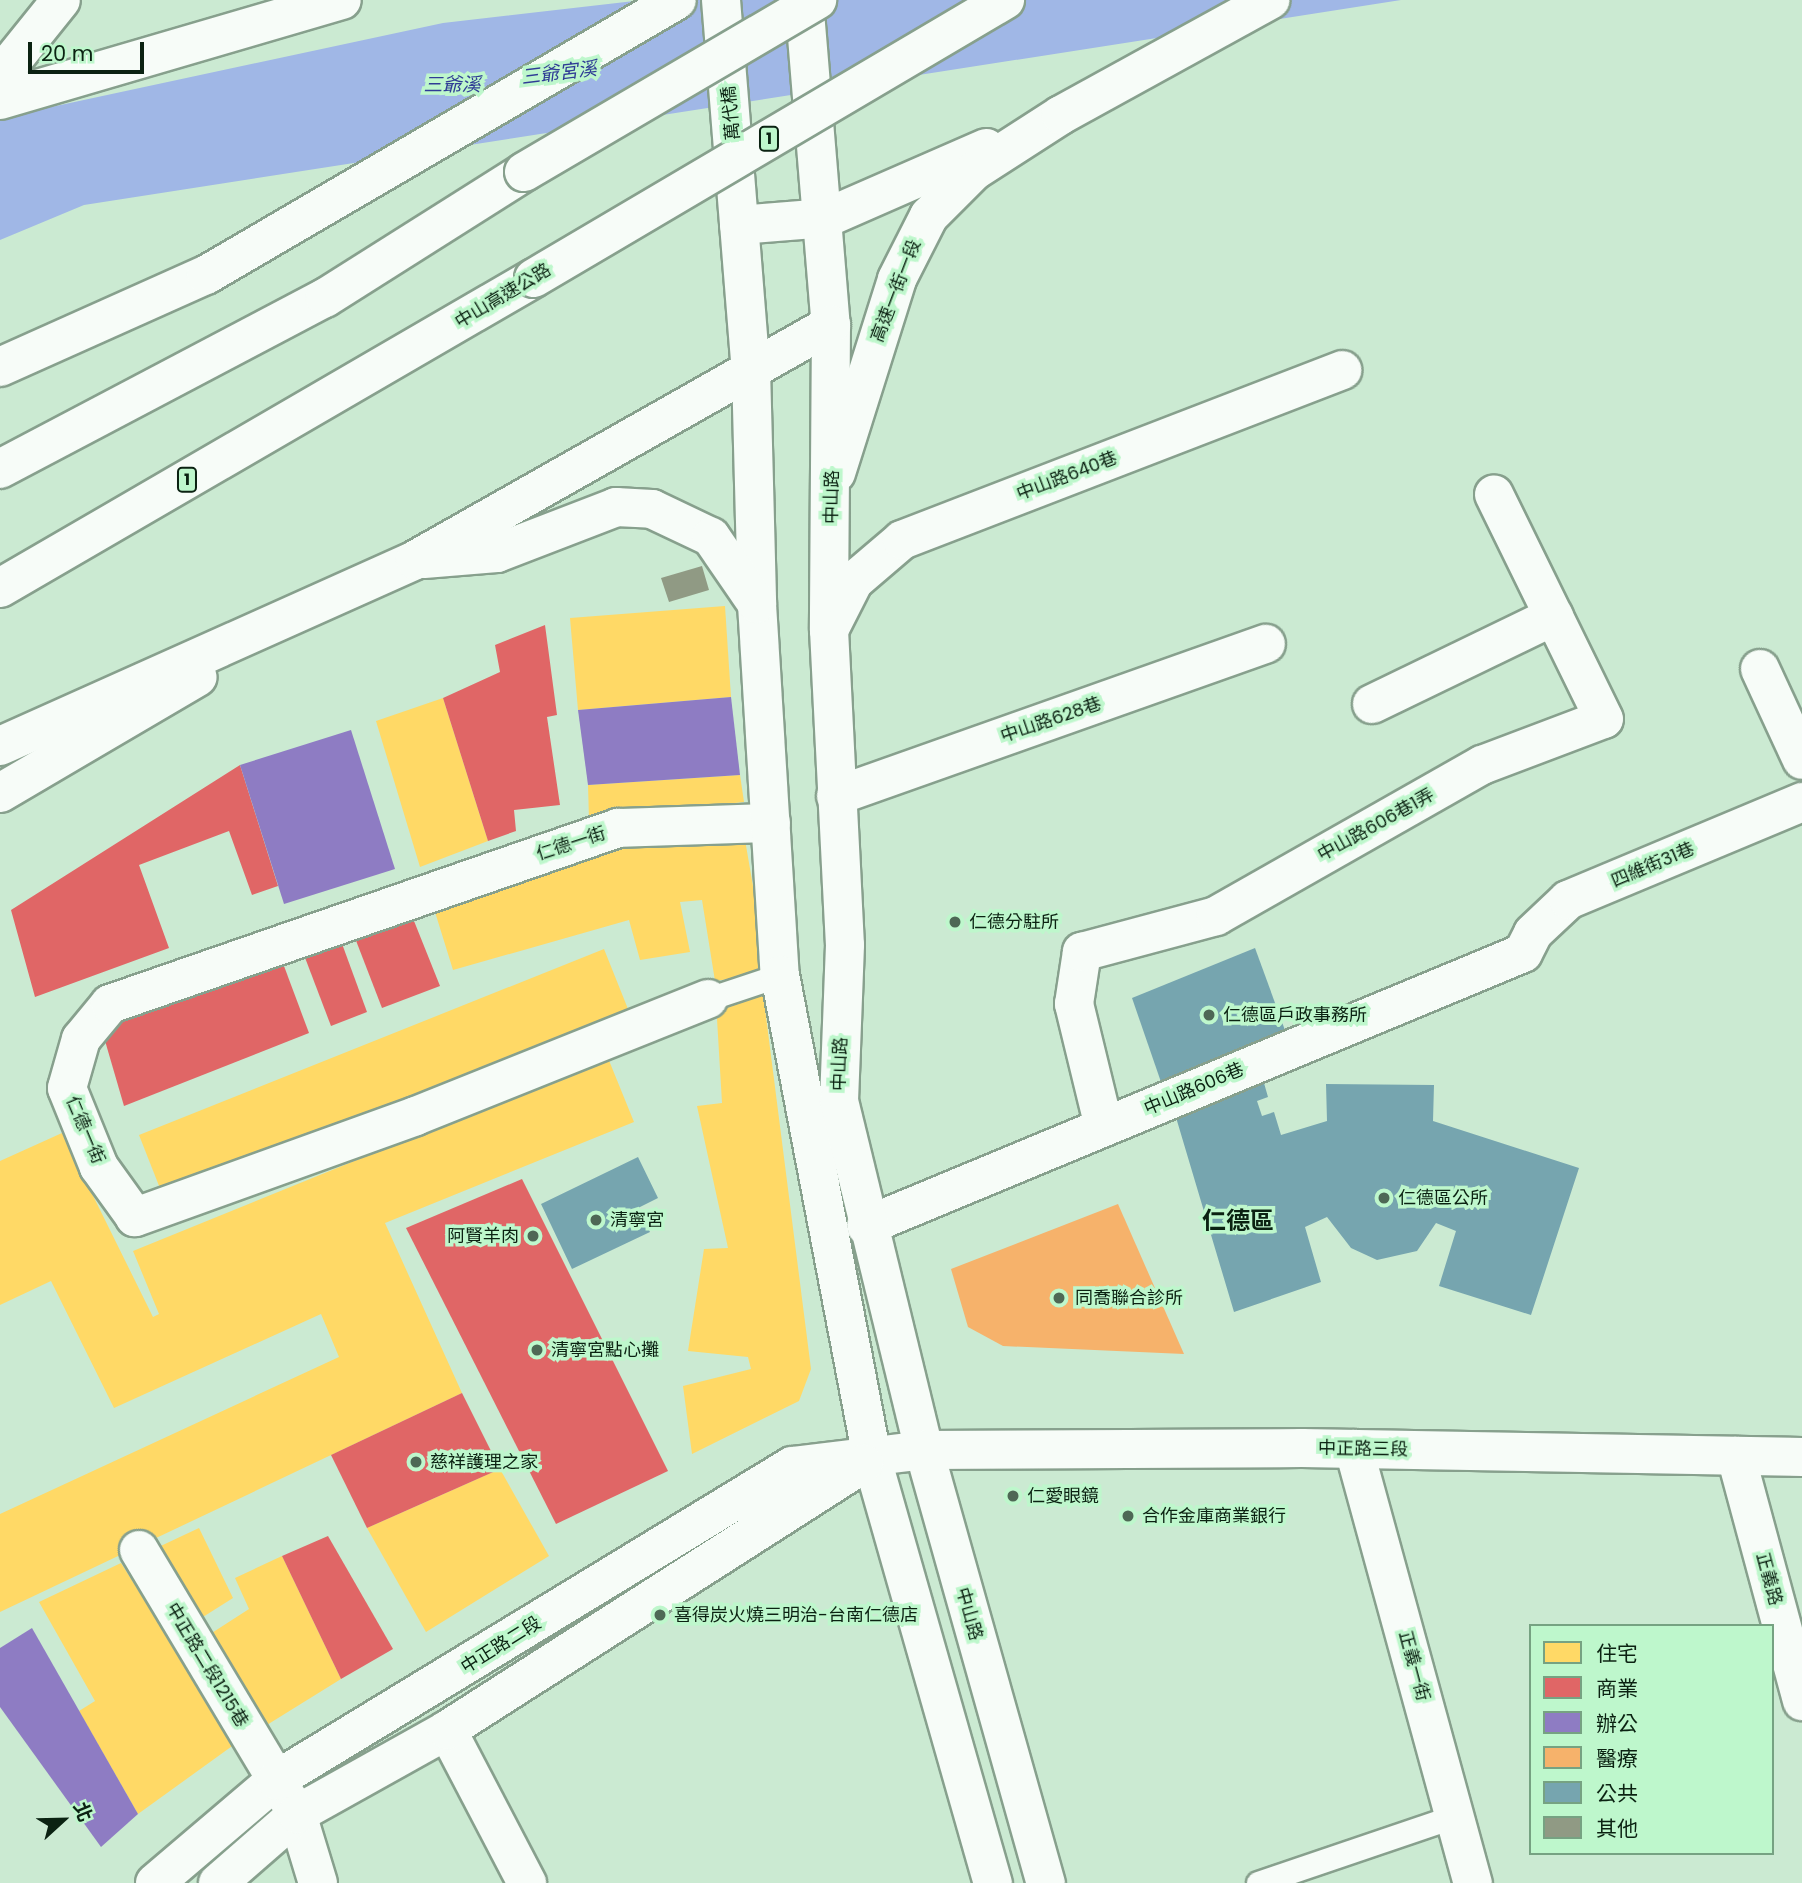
<!DOCTYPE html>
<html>
<head>
<meta charset="utf-8">
<style>
  body { margin:0 }
  #map { position:relative; width:1802px; height:1883px; overflow:hidden; background:#cbead2; font-family:Poppins,"Noto Sans TC",sans-serif }
  div>[style] { position:absolute }
  .water>* { inset:0; background:#a0b7e6 }
  .homes>* { inset:0; background:#ffd966 }
  .shops>* { inset:0; background:#e06666 }
  .offices>* { inset:0; background:#8e7cc3 }
  .health>* { inset:0; background:#f6b26b }
  .public>* { inset:0; background:#76a5af }
  .building>* { inset:0; background:#909a84 }
  .roads { filter:drop-shadow(2px 0 #87a08d) drop-shadow(-2px 0 #87a08d) drop-shadow(0 2px #87a08d) drop-shadow(0 -2px #87a08d) }
  .lane>* { height:23px; margin:-11.5px; padding:0 11.5px; transform-origin:11.5px; border-radius:11.5px; background:#f7fcf8 }
  .street>* { height:38px; margin:-19px; padding:0 19px; transform-origin:19px; border-radius:19px; background:#f7fcf8 }
  .secondary>* { height:38px; margin:-19px; padding:0 19px; transform-origin:19px; border-radius:19px; background:#f7fcf8 }
  .highway>* { height:38px; margin:-19px; padding:0 19px; transform-origin:19px; border-radius:19px; background:#f7fcf8 }
  .bridges { filter:drop-shadow(2px 0 #87a08d) drop-shadow(-2px 0 #87a08d) drop-shadow(0 2px #87a08d) drop-shadow(0 -2px #87a08d) }
  .highway-bridge>* { height:38px; margin:-19px; padding:0 19px; transform-origin:19px; border-radius:19px; background:#f7fcf8 }
  .dots>* { width:19px; height:19px; translate:-50% -50%; box-sizing:border-box; border:4px solid #bef7cc; border-radius:50% }
  span { translate:-50% -50%; white-space:nowrap; text-align:center; line-height:1.15; -webkit-text-stroke:7px #bef7cc; paint-order:stroke }
  .shield-label span { padding:2px 5px; background:#bef7cc; border:2px solid; border-radius:5px; -webkit-text-stroke-width:0 }
  .shield-label { font-size:16px; color:#0b2212; font-weight:700 }
  .street-label { font-size:18px; color:#0b2212 }
  .poi-label { font-size:18px; color:#0b2212 }
  .left { translate:0 -50%; text-align:left }
  .right { translate:-100% -50%; text-align:right }
  .water-label { font-size:19px; color:#2f3c95; font-style:italic }
  .district-label { font-size:24px; color:#0b2212; font-weight:700 }
  .legend { position:absolute; left:1529px; top:1624px; width:245px; height:231px; box-sizing:border-box; background:#bef7cc; border:2px solid #76a282; margin:0; padding:9px 12px; list-style:none; font-size:21px; color:#0b2212 }
  .legend li { display:flex; align-items:center; gap:14px; height:35px }
  .legend b { width:35px; border:2px solid #76a282 }
  .north { position:absolute; left:28px; top:1785px; width:70px; height:70px; -webkit-text-stroke:5px #bef7cc; paint-order:stroke; rotate:68deg; font-size:19px; font-weight:700; line-height:28px; text-align:center; color:#0b2212 }
  .north::after { content:''; display:block; margin:auto; width:24px; height:32px; background:#0b2212; clip-path:polygon(50% 0,100% 100%,50% 72%,0 100%) }
  .scale { position:absolute; left:28px; top:42px; width:116px; height:32px; box-sizing:border-box; border:4px solid #0b2212; border-top:0; padding-left:9px; font-size:21px; line-height:24px; white-space:nowrap; color:#0b2212; -webkit-text-stroke:5px #bef7cc; paint-order:stroke }
</style>
</head>
<body>
<div id="map">
  <div class="water">
    <div style="clip-path:polygon(643px 0,1401px 0,84px 205px,0 240px,0 118px,443px 23px)"></div>
  </div>
  <div class="homes">
    <div style="clip-path:polygon(725px 606px,731px 697px,578px 710px,570px 618px)"></div>
    <div style="clip-path:polygon(443px 698px,488px 841px,420px 867px,376px 721px)"></div>
    <div style="clip-path:polygon(740px 775px,744px 802px,589px 819px,588px 785px)"></div>
    <div style="clip-path:polygon(744px 834px,768px 973px,715px 981px,702px 900px,680px 902px,690px 952px,640px 960px,629px 920px,453px 970px,435px 912px,626px 848px)"></div>
    <div style="clip-path:polygon(604px 949px,628px 1009px,163px 1196px,139px 1135px)"></div>
    <div style="clip-path:polygon(763px 993px,811px 1369px,799px 1401px,692px 1454px,683px 1386px,751px 1369px,748px 1357px,688px 1351px,704px 1249px,728px 1248px,697px 1106px,722px 1103px,716px 1002px)"></div>
    <div style="clip-path:polygon(608px 1058px,634px 1122px,385px 1223px,462px 1393px,0 1612px,0 1514px,339px 1357px,321px 1314px,114px 1408px,51px 1281px,0 1305px,0 1161px,62px 1133px,153px 1317px,159px 1314px,133px 1251px)"></div>
    <div style="clip-path:polygon(500px 1469px,549px 1556px,426px 1632px,367px 1528px)"></div>
    <div style="clip-path:polygon(199px 1528px,233px 1598px,195px 1622px,150px 1551px)"></div>
    <div style="clip-path:polygon(282px 1556px,341px 1679px,262px 1728px,204px 1638px,249px 1609px,235px 1578px)"></div>
    <div style="clip-path:polygon(121px 1563px,235px 1744px,138px 1814px,79px 1711px,95px 1701px,39px 1602px)"></div>
  </div>
  <div class="shops">
    <div style="clip-path:polygon(545px 625px,557px 715px,547px 717px,560px 805px,514px 810px,516px 831px,488px 841px,443px 698px,500px 672px,495px 645px)"></div>
    <div style="clip-path:polygon(240px 765px,278px 886px,252px 895px,229px 831px,139px 865px,169px 948px,35px 997px,11px 910px)"></div>
    <div style="clip-path:polygon(412px 916px,440px 986px,382px 1008px,355px 938px)"></div>
    <div style="clip-path:polygon(341px 941px,367px 1012px,331px 1026px,304px 955px)"></div>
    <div style="clip-path:polygon(281px 958px,309px 1033px,124px 1106px,101px 1027px)"></div>
    <div style="clip-path:polygon(522px 1179px,668px 1471px,556px 1524px,406px 1228px)"></div>
    <div style="clip-path:polygon(462px 1393px,500px 1469px,367px 1528px,331px 1455px)"></div>
    <div style="clip-path:polygon(328px 1536px,393px 1649px,341px 1679px,282px 1556px)"></div>
  </div>
  <div class="offices">
    <div style="clip-path:polygon(731px 697px,740px 775px,588px 785px,578px 710px)"></div>
    <div style="clip-path:polygon(351px 730px,395px 869px,284px 904px,240px 765px)"></div>
    <div style="clip-path:polygon(32px 1628px,138px 1814px,101px 1847px,0 1707px,0 1648px)"></div>
  </div>
  <div class="health">
    <div style="clip-path:polygon(1118px 1204px,1184px 1354px,1003px 1346px,968px 1327px,951px 1269px)"></div>
  </div>
  <div class="public">
    <div style="clip-path:polygon(1255px 948px,1286px 1033px,1161px 1082px,1132px 998px)"></div>
    <div style="clip-path:polygon(1262px 1076px,1268px 1097px,1257px 1101px,1262px 1116px,1274px 1112px,1281px 1135px,1327px 1121px,1326px 1084px,1434px 1085px,1433px 1121px,1579px 1168px,1531px 1315px,1439px 1286px,1456px 1231px,1436px 1223px,1417px 1251px,1377px 1260px,1351px 1248px,1327px 1217px,1305px 1227px,1321px 1282px,1234px 1312px,1172px 1104px)"></div>
    <div style="clip-path:polygon(638px 1157px,658px 1198px,638px 1208px,650px 1232px,572px 1269px,541px 1204px)"></div>
  </div>
  <div class="building">
    <div style="clip-path:polygon(702px 566px,709px 590px,669px 602px,661px 578px)"></div>
  </div>
  <div class="roads">
    <div class="lane">
      <div style="left:708px;top:999px;width:76px;rotate:-18.4deg"></div>
      <div style="left:1258px;top:1883px;width:208px;rotate:-18.8deg"></div>
    </div>
    <div class="street">
      <div style="left:0;top:100px;width:356px;rotate:-16.3deg"></div>
      <div style="left:739px;top:225px;width:87px;rotate:-4.6deg"></div>
      <div style="left:826px;top:218px;width:175px;rotate:-23.6deg"></div>
      <div style="left:836px;top:473px;width:203px;rotate:-72.5deg"></div>
      <div style="left:897px;top:279px;width:71px;rotate:-63.1deg"></div>
      <div style="left:929px;top:216px;width:64px;rotate:-45deg"></div>
      <div style="left:974px;top:171px;width:103px;rotate:-32.8deg"></div>
      <div style="left:1061px;top:115px;width:239px;rotate:-28.8deg"></div>
      <div style="left:829px;top:630px;width:55px;rotate:-63deg"></div>
      <div style="left:854px;top:581px;width:63px;rotate:-40.5deg"></div>
      <div style="left:902px;top:540px;width:472px;rotate:-21.1deg"></div>
      <div style="left:1760px;top:669px;width:100px;rotate:65.2deg"></div>
      <div style="left:1372px;top:704px;width:202px;rotate:-25.8deg"></div>
      <div style="left:836px;top:796px;width:456px;rotate:-19.5deg"></div>
      <div style="left:708px;top:999px;width:315px;rotate:158.2deg"></div>
      <div style="left:416px;top:1116px;width:299px;rotate:160.2deg"></div>
      <div style="left:135px;top:1217px;width:62px;rotate:-125.8deg"></div>
      <div style="left:99px;top:1167px;width:85px;rotate:-112.1deg"></div>
      <div style="left:67px;top:1088px;width:51px;rotate:-74.1deg"></div>
      <div style="left:81px;top:1039px;width:45px;rotate:-50.4deg"></div>
      <div style="left:110px;top:1004px;width:538px;rotate:-19.11deg"></div>
      <div style="left:618px;top:828px;width:153px;rotate:-1.9deg"></div>
      <div style="left:1104px;top:1127px;width:127px;rotate:-103.7deg"></div>
      <div style="left:1074px;top:1004px;width:53px;rotate:-81.3deg"></div>
      <div style="left:1082px;top:952px;width:139px;rotate:-15deg"></div>
      <div style="left:1216px;top:916px;width:306px;rotate:-29.6deg"></div>
      <div style="left:1482px;top:765px;width:130px;rotate:-20.7deg"></div>
      <div style="left:1604px;top:719px;width:250px;rotate:-116.1deg"></div>
      <div style="left:866px;top:1226px;width:711px;rotate:-22.56deg"></div>
      <div style="left:1523px;top:953px;width:22px;rotate:-63deg"></div>
      <div style="left:1533px;top:933px;width:48px;rotate:-43.3deg"></div>
      <div style="left:1568px;top:900px;width:254px;rotate:-22.7deg"></div>
      <div style="left:1354px;top:1449px;width:450px;rotate:74.7deg"></div>
      <div style="left:1736px;top:1456px;width:254px;rotate:74.9deg"></div>
      <div style="left:139px;top:1550px;width:308px;rotate:59.1deg"></div>
      <div style="left:297px;top:1814px;width:72px;rotate:73.1deg"></div>
      <div style="left:447px;top:1730px;width:173px;rotate:62.4deg"></div>
    </div>
    <div class="secondary">
      <div style="left:721px;top:0;width:370px;rotate:85.4deg"></div>
      <div style="left:751px;top:369px;width:235px;rotate:88.5deg"></div>
      <div style="left:757px;top:604px;width:372px;rotate:86.5deg"></div>
      <div style="left:780px;top:975px;width:493px;rotate:79.2deg"></div>
      <div style="left:872px;top:1459px;width:441px;rotate:74.1deg"></div>
      <div style="left:804px;top:0;width:326px;rotate:85.3deg"></div>
      <div style="left:831px;top:325px;width:305px;rotate:90.4deg"></div>
      <div style="left:829px;top:630px;width:315px;rotate:87.1deg"></div>
      <div style="left:845px;top:945px;width:156px;rotate:92.2deg"></div>
      <div style="left:839px;top:1101px;width:359px;rotate:76.3deg"></div>
      <div style="left:924px;top:1450px;width:450px;rotate:74.3deg"></div>
      <div style="left:155px;top:1883px;width:159px;rotate:-40.4deg"></div>
      <div style="left:276px;top:1780px;width:604px;rotate:-31.32deg"></div>
      <div style="left:792px;top:1466px;width:133px;rotate:-6.9deg"></div>
      <div style="left:924px;top:1450px;width:378px;rotate:-0.3deg"></div>
      <div style="left:1302px;top:1448px;width:500px;rotate:1.03deg"></div>
      <div style="left:218px;top:1883px;width:105px;rotate:-41.1deg"></div>
      <div style="left:297px;top:1814px;width:172px;rotate:-29.2deg"></div>
      <div style="left:447px;top:1730px;width:495px;rotate:-32.6deg"></div>
    </div>
    <div class="highway">
      <div style="left:0;top:76px;width:97px;rotate:-51.2deg"></div>
      <div style="left:0;top:367px;width:226px;rotate:-24.1deg"></div>
      <div style="left:206px;top:275px;width:545px;rotate:-30.28deg"></div>
      <div style="left:0;top:469px;width:367px;rotate:-27.8deg"></div>
      <div style="left:325px;top:298px;width:236px;rotate:-32.3deg"></div>
      <div style="left:424px;top:559px;width:73px;rotate:-4.7deg"></div>
      <div style="left:497px;top:553px;width:128px;rotate:-21.1deg"></div>
      <div style="left:616px;top:507px;width:36px;rotate:3deg"></div>
      <div style="left:652px;top:509px;width:65px;rotate:25.4deg"></div>
      <div style="left:711px;top:537px;width:81px;rotate:55.5deg"></div>
      <div style="left:0;top:588px;width:617px;rotate:-30.14deg"></div>
      <div style="left:0;top:746px;width:455px;rotate:-24.1deg"></div>
      <div style="left:415px;top:560px;width:478px;rotate:-29.5deg"></div>
      <div style="left:0;top:793px;width:229px;rotate:-30.4deg"></div>
    </div>
  </div>
  <div class="bridges">
    <div class="highway-bridge">
      <div style="left:524px;top:172px;width:340px;rotate:-30.4deg"></div>
      <div style="left:534px;top:278px;width:547px;rotate:-30.55deg"></div>
    </div>
  </div>
  <div class="dots">
    <div style="left:955px;top:922px;background:#4e6855"></div>
    <div style="left:1209px;top:1015px;background:#4e6855"></div>
    <div style="left:1384px;top:1198px;background:#4e6855"></div>
    <div style="left:596px;top:1220px;background:#4e6855"></div>
    <div style="left:533px;top:1236px;background:#4e6855"></div>
    <div style="left:1059px;top:1298px;background:#4e6855"></div>
    <div style="left:537px;top:1350px;background:#4e6855"></div>
    <div style="left:416px;top:1462px;background:#4e6855"></div>
    <div style="left:1013px;top:1496px;background:#4e6855"></div>
    <div style="left:1128px;top:1516px;background:#4e6855"></div>
    <div style="left:660px;top:1615px;background:#4e6855"></div>
  </div>
  <div class="shield-label">
    <span style="left:769px;top:139px">1</span>
    <span style="left:187px;top:480px">1</span>
  </div>
  <div class="street-label">
    <span style="left:731px;top:113px;rotate:-95deg">萬代橋</span>
    <span style="left:896px;top:291px;rotate:-69deg">高速一街一段</span>
    <span style="left:503px;top:296px;rotate:-31deg">中山高速公路</span>
    <span style="left:1067px;top:476px;rotate:-21deg">中山路640巷</span>
    <span style="left:832px;top:497px;rotate:-89deg">中山路</span>
    <span style="left:1051px;top:720px;rotate:-19deg">中山路628巷</span>
    <span style="left:1376px;top:825px;rotate:-29deg">中山路606巷1弄</span>
    <span style="left:571px;top:844px;rotate:-18deg">仁德一街</span>
    <span style="left:1653px;top:865px;rotate:-23deg">四維街31巷</span>
    <span style="left:840px;top:1064px;rotate:-88deg">中山路</span>
    <span style="left:1194px;top:1089px;rotate:-23deg">中山路606巷</span>
    <span style="left:85px;top:1130px;rotate:67deg">仁德一街</span>
    <span style="left:1363px;top:1449px;rotate:1deg">中正路三段</span>
    <span style="left:1769px;top:1579px;rotate:75deg">正義路</span>
    <span style="left:969px;top:1614px;rotate:74deg">中山路</span>
    <span style="left:501px;top:1645px;rotate:-32deg">中正路二段</span>
    <span style="left:207px;top:1665px;rotate:59deg">中正路二段1215巷</span>
    <span style="left:1414px;top:1666px;rotate:75deg">正義一街</span>
  </div>
  <div class="poi-label">
    <span class="left" style="left:969px;top:922px">仁德分駐所</span>
    <span class="left" style="left:1223px;top:1015px">仁德區戶政事務所</span>
    <span class="left" style="left:1398px;top:1198px">仁德區公所</span>
    <span class="left" style="left:610px;top:1220px">清寧宮</span>
    <span class="right" style="left:519px;top:1236px">阿賢羊肉</span>
    <span class="left" style="left:1075px;top:1298px">同喬聯合診所</span>
    <span class="left" style="left:551px;top:1350px">清寧宮點心攤</span>
    <span class="left" style="left:430px;top:1462px">慈祥護理之家</span>
    <span class="left" style="left:1027px;top:1496px">仁愛眼鏡</span>
    <span class="left" style="left:1142px;top:1516px">合作金庫商業銀行</span>
    <span class="left" style="left:674px;top:1615px">喜得炭火燒三明治-台南仁德店</span>
  </div>
  <div class="water-label">
    <span style="left:559px;top:73px;rotate:-7deg">三爺宮溪</span>
    <span style="left:452px;top:85px">三爺溪</span>
  </div>
  <div class="district-label">
    <span style="left:1238px;top:1221px">仁德區</span>
  </div>
  <ul class="legend">
  <li><b style="height:19px;background:#ffd966"></b>住宅</li>
  <li><b style="height:19px;background:#e06666"></b>商業</li>
  <li><b style="height:19px;background:#8e7cc3"></b>辦公</li>
  <li><b style="height:19px;background:#f6b26b"></b>醫療</li>
  <li><b style="height:19px;background:#76a5af"></b>公共</li>
  <li><b style="height:19px;background:#909a84"></b>其他</li>
  </ul>
  <div class="north">北</div>
  <div class="scale">20 m</div>
</div>
</body>
</html>
